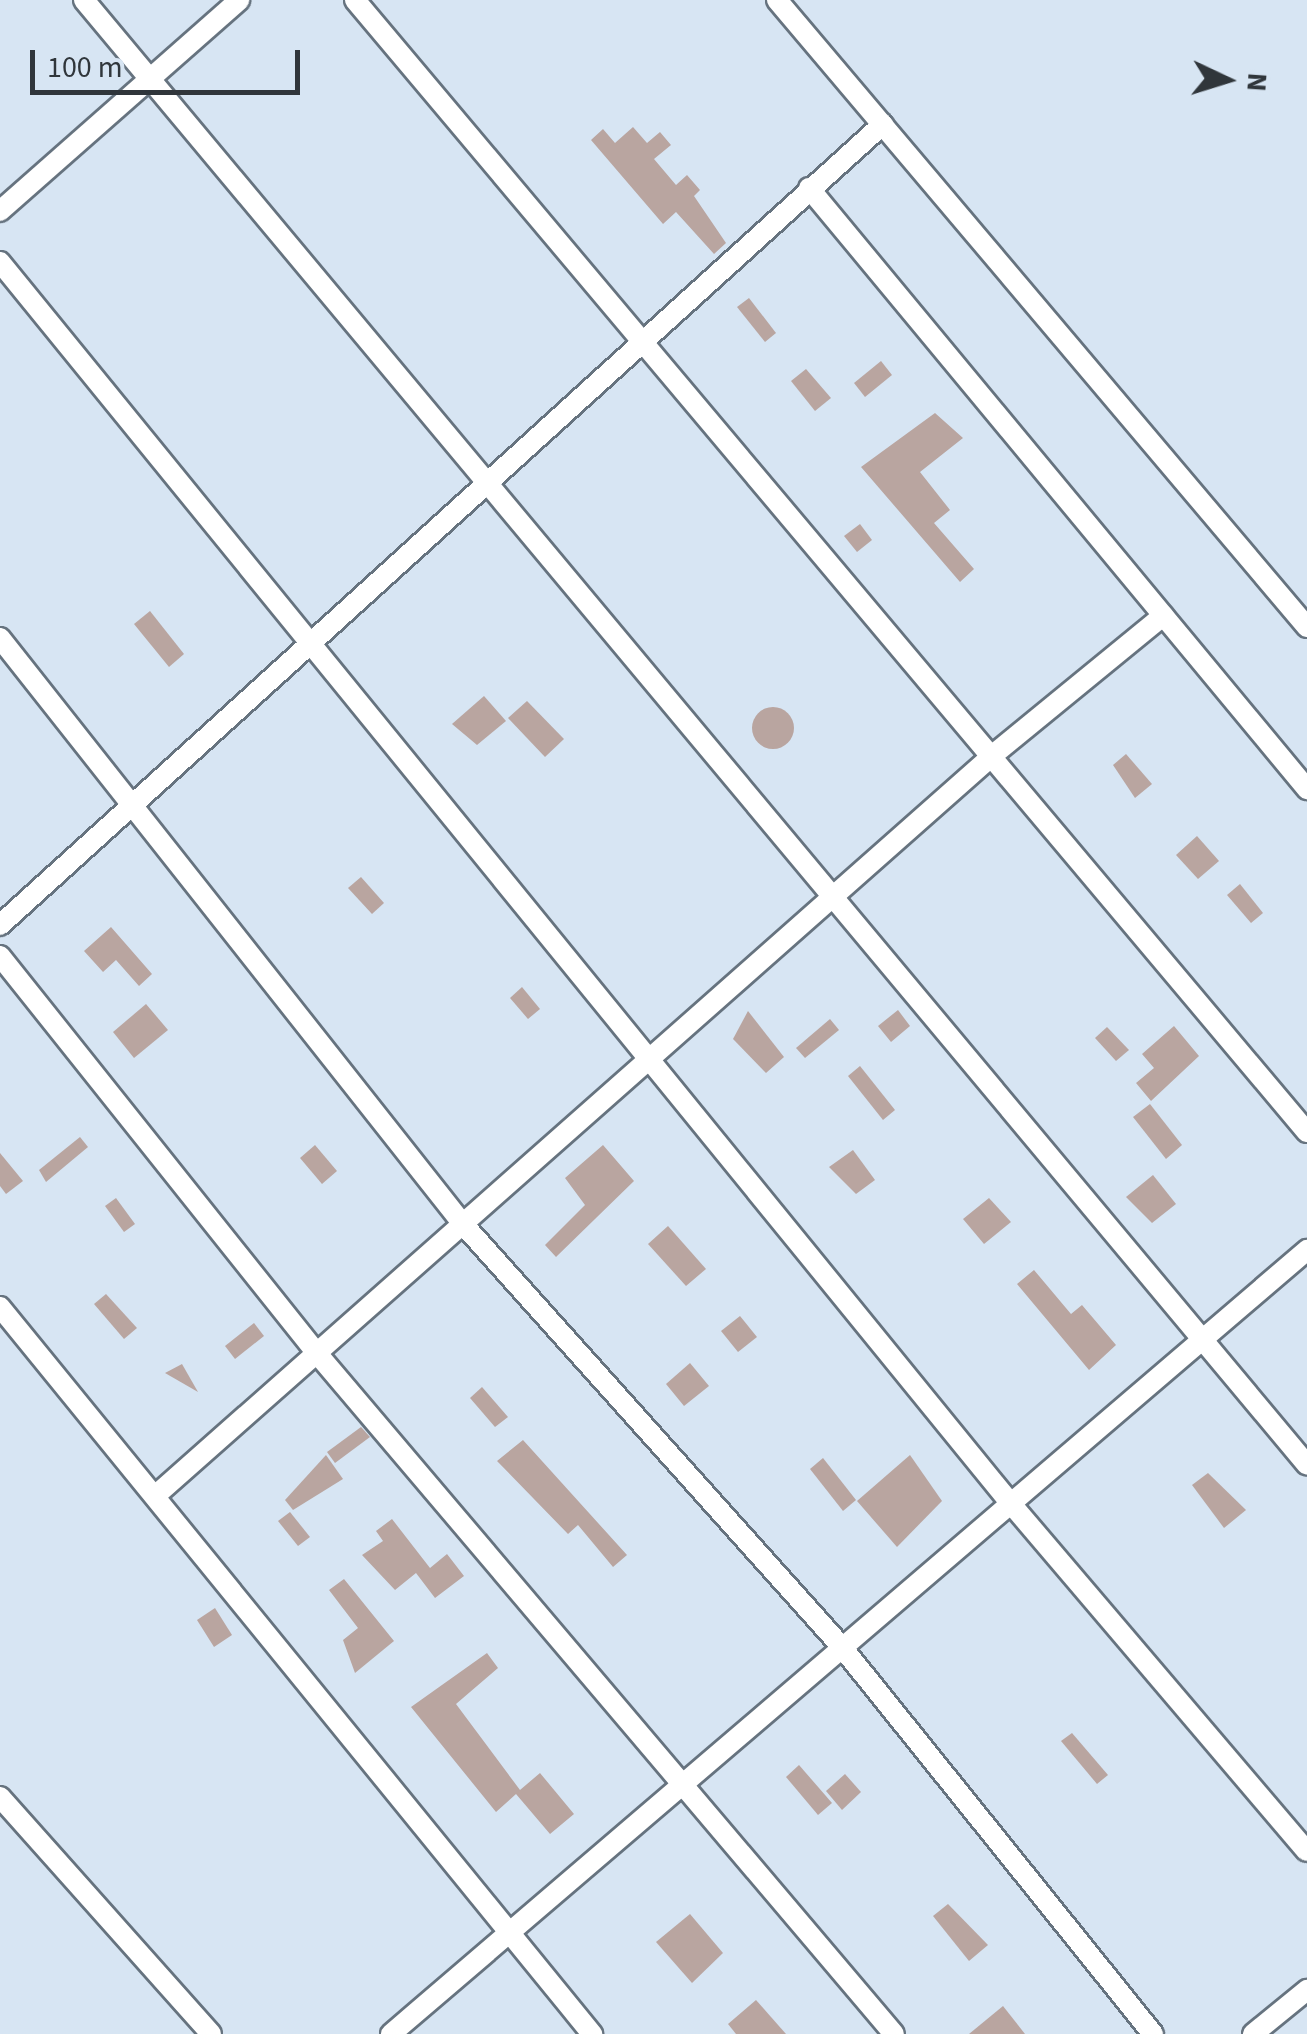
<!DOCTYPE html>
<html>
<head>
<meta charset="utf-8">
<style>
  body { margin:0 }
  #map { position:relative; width:1307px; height:2034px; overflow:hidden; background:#d7e5f3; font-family:"Source Sans 3",sans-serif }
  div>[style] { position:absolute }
  .building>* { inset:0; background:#b9a5a0 }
  .round { border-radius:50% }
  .roads { filter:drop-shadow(2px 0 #66737f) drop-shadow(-2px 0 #66737f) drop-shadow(0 2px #66737f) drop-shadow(0 -2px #66737f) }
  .minor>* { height:20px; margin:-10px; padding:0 10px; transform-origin:10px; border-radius:10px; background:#fff }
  span { translate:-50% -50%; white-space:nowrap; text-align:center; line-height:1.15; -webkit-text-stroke:10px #d7e5f3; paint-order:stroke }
  .north { position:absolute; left:1177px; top:30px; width:100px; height:100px; -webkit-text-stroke:8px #d7e5f3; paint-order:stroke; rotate:94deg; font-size:28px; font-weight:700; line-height:40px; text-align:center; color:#30363b }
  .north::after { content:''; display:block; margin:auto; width:35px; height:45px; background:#30363b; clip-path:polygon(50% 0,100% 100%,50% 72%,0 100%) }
  .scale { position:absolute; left:30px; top:50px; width:270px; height:45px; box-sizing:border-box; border:5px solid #30363b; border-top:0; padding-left:12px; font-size:30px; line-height:35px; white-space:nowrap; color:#30363b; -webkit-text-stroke:8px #d7e5f3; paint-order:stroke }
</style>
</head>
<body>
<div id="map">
  <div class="building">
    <div style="clip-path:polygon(633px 127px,647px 143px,660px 132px,671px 145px,654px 159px,676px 185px,687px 175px,700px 190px,694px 196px,726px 243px,714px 254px,676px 212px,663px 224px,591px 140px,603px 129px,615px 143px)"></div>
    <div style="clip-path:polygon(749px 298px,776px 333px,765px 342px,737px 307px)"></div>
    <div style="clip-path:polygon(881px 361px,892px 375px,865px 397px,854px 383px)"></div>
    <div style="clip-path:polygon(806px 369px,831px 398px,815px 411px,791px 381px)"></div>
    <div style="clip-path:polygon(935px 413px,963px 438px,920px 472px,950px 510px,934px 523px,974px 569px,960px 582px,861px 467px)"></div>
    <div style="clip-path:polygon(860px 524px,872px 540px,857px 552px,844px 536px)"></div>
    <div style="clip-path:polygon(150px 611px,184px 654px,169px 667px,134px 624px)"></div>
    <div style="clip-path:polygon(484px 696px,506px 721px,477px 745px,452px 724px)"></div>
    <div style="clip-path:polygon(527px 701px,564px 739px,545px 757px,508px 718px)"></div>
    <div class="round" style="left:752px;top:707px;width:42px;height:42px"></div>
    <div style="clip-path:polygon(1126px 754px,1152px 784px,1135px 798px,1113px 765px)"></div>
    <div style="clip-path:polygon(1197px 836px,1219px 861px,1198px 879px,1176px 855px)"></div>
    <div style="clip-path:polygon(361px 877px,384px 903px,372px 914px,348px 888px)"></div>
    <div style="clip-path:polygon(1240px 884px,1263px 913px,1251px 923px,1227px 895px)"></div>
    <div style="clip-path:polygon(111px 927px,152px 974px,139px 986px,116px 960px,103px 972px,84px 951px)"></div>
    <div style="clip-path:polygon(522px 987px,540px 1009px,528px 1019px,510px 998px)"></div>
    <div style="clip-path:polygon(146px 1004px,168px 1030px,134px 1058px,113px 1032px)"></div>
    <div style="clip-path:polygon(898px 1010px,910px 1026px,891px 1042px,878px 1026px)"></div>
    <div style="clip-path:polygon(748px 1011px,784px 1057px,766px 1073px,733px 1039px)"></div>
    <div style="clip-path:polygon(830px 1019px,839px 1030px,805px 1058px,796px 1048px)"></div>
    <div style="clip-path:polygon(1174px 1026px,1199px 1056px,1151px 1101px,1136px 1083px,1154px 1068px,1142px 1054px)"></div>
    <div style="clip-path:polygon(1107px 1027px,1129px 1050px,1116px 1061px,1095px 1038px)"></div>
    <div style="clip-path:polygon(860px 1066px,895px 1110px,883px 1120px,848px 1076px)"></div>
    <div style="clip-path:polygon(1150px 1104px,1182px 1145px,1166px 1159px,1133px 1117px)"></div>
    <div style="clip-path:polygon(80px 1137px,88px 1147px,46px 1182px,39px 1170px)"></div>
    <div style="clip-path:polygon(315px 1145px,337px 1171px,322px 1184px,300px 1158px)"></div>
    <div style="clip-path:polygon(603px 1145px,634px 1181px,556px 1257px,545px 1245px,585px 1205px,565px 1178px)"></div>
    <div style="clip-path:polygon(853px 1150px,875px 1180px,856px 1194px,829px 1167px)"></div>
    <div style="clip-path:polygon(0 1153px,23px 1181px,6px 1194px,0 1186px)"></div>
    <div style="clip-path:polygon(1153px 1175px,1176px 1204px,1152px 1223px,1126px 1197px)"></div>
    <div style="clip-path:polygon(116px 1198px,135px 1224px,124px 1232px,105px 1206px)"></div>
    <div style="clip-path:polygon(989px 1198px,1011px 1222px,984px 1244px,963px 1219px)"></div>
    <div style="clip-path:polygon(668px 1226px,706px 1269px,686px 1286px,648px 1244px)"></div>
    <div style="clip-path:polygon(1034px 1270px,1071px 1314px,1082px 1305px,1116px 1345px,1089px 1370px,1017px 1284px)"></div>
    <div style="clip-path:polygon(106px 1294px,137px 1328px,124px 1339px,94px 1304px)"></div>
    <div style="clip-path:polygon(740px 1316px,757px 1337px,738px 1352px,721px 1331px)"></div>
    <div style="clip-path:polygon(254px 1323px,264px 1336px,235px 1359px,225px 1346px)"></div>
    <div style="clip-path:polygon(690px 1363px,709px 1386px,684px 1406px,666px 1384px)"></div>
    <div style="clip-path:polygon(182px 1364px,198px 1392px,165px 1373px)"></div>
    <div style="clip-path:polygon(482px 1387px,508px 1417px,495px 1427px,470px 1398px)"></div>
    <div style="clip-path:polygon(361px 1427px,370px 1437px,335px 1463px,327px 1452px)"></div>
    <div style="clip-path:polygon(523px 1440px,627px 1555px,613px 1567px,578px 1525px,568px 1534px,497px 1461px)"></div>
    <div style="clip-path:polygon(326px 1455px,343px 1479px,293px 1510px,285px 1500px)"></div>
    <div style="clip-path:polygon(910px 1455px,942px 1501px,897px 1547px,857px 1501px)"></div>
    <div style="clip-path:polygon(823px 1458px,856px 1500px,843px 1511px,810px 1469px)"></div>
    <div style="clip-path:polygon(1208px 1473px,1246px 1510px,1224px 1528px,1192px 1485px)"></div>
    <div style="clip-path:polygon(290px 1512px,310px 1537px,298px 1546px,278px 1521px)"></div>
    <div style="clip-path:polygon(392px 1519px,430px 1568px,447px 1554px,464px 1576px,435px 1598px,416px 1573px,395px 1590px,362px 1555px,383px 1541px,376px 1531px)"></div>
    <div style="clip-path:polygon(344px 1579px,394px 1641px,355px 1673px,343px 1640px,358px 1628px,329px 1590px)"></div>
    <div style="clip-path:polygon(215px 1608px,232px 1635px,214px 1647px,197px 1620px)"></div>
    <div style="clip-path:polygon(487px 1653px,498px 1668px,456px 1704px,520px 1790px,540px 1773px,574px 1814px,550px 1834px,516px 1794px,496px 1812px,411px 1707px)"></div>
    <div style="clip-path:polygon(1072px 1733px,1108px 1775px,1097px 1784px,1061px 1741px)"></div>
    <div style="clip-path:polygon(799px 1765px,832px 1803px,818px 1815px,786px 1777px)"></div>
    <div style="clip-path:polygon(845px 1774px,861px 1792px,842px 1810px,826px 1791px)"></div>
    <div style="clip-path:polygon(948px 1904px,988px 1945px,969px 1961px,933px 1916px)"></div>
    <div style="clip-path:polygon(690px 1914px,723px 1953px,692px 1983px,656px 1942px)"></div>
    <div style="clip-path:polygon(756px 2000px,786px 2034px,736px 2034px,728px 2024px)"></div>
    <div style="clip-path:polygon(1003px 2006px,1025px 2034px,969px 2034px)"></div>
  </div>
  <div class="roads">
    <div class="minor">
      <div style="left:84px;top:0;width:1908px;rotate:50.14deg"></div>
      <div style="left:355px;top:0;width:1479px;rotate:49.94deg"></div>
      <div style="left:777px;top:0;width:821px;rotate:49.79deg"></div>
      <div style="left:809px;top:188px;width:781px;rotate:50.35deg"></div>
      <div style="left:0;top:211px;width:319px;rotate:-41.4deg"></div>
      <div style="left:0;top:262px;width:1595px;rotate:50.85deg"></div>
      <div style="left:1007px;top:1499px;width:462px;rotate:49.6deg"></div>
      <div style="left:0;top:638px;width:745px;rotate:51.7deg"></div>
      <div style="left:462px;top:1223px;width:568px;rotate:48.14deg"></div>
      <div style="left:841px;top:1646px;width:498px;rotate:51.2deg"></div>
      <div style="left:0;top:925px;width:1192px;rotate:-42.21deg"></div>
      <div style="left:0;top:956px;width:505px;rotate:51.43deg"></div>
      <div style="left:315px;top:1351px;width:895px;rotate:49.71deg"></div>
      <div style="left:0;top:1307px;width:938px;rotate:50.84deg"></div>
      <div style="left:155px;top:1496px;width:1119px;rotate:-41.48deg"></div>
      <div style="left:993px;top:755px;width:220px;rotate:-39.3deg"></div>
      <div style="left:0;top:1797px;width:317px;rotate:48.3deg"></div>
      <div style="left:391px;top:2034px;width:1206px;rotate:-40.56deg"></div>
      <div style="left:1253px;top:2034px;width:70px;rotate:-39.2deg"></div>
    </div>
  </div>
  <div class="north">N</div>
  <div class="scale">100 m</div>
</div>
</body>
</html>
